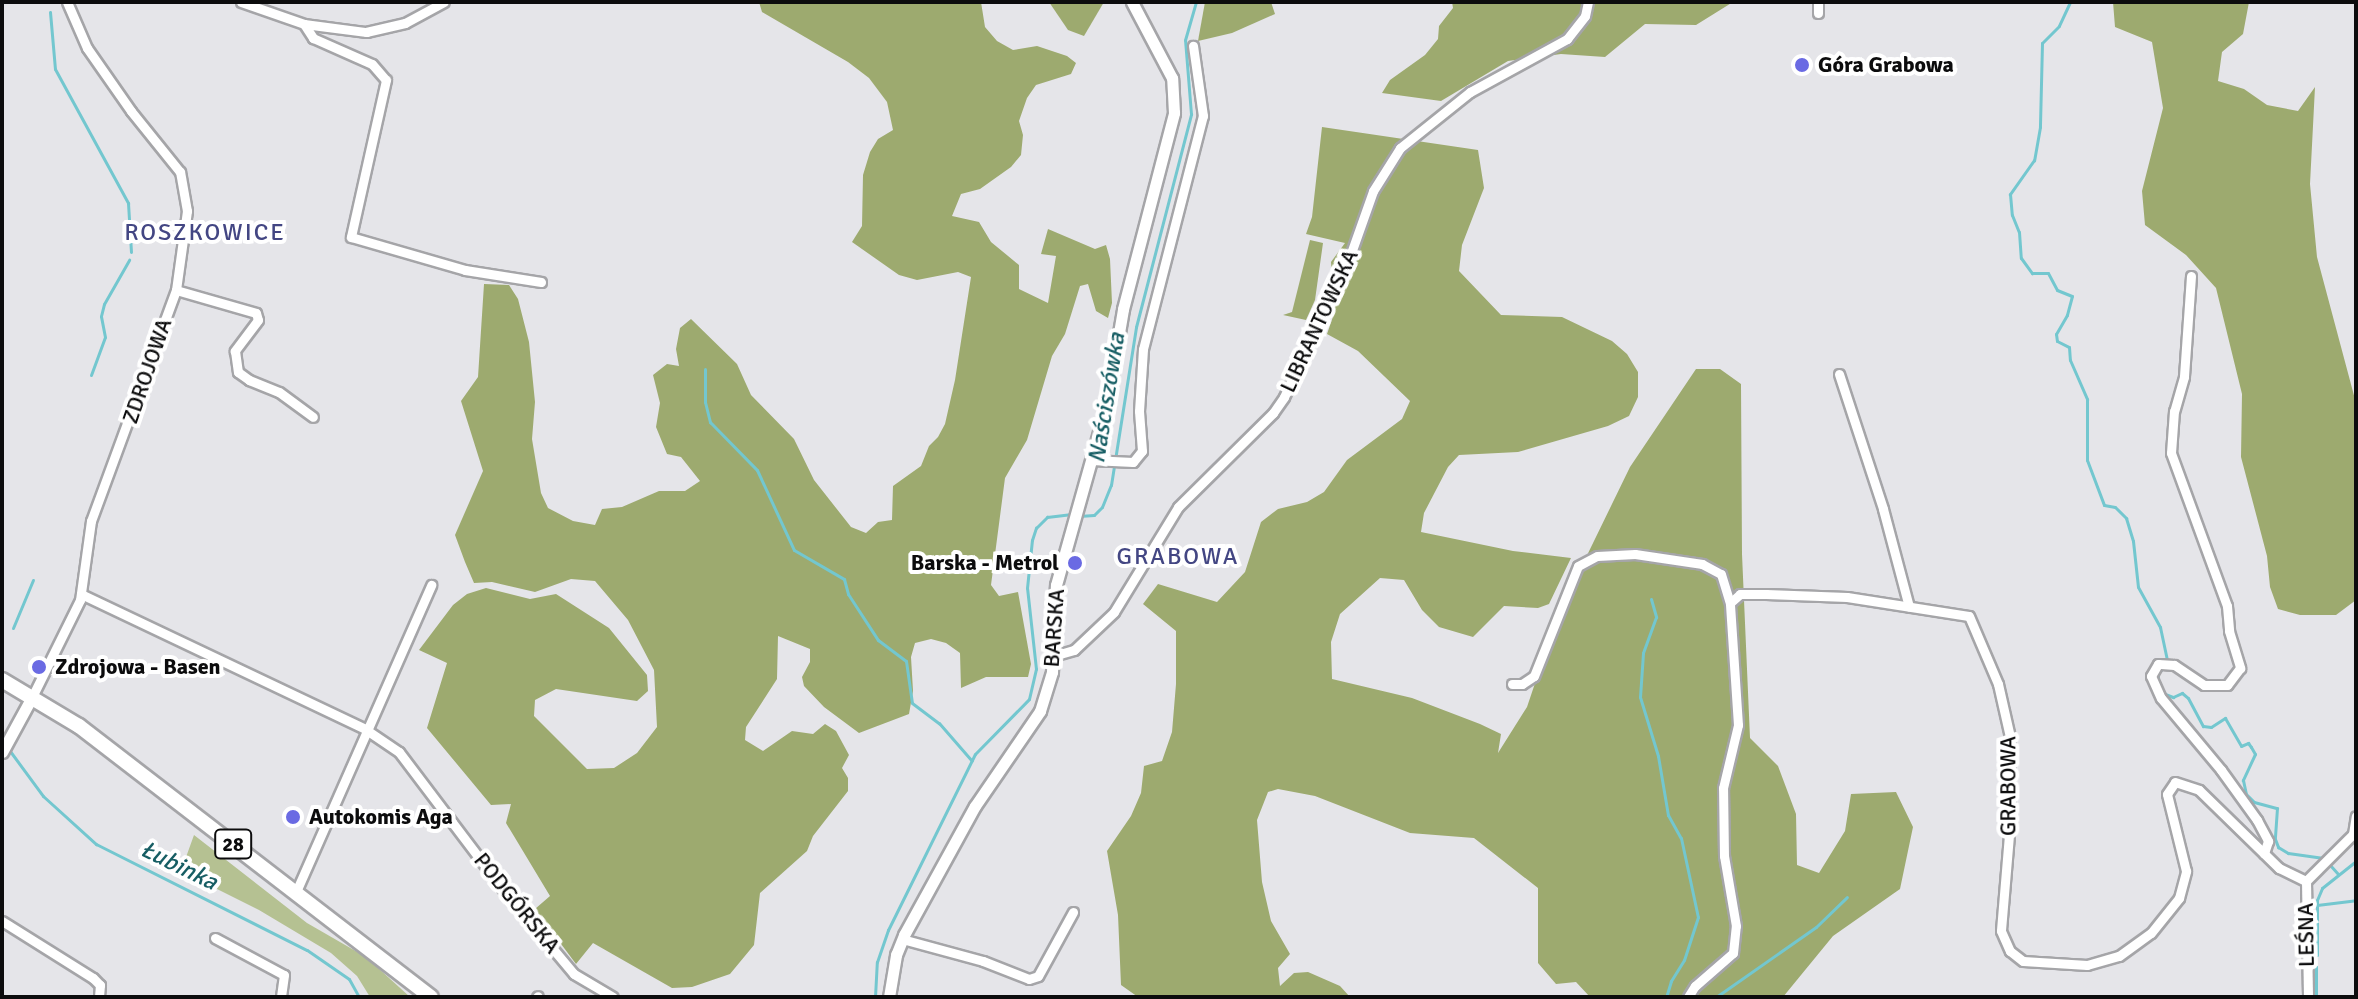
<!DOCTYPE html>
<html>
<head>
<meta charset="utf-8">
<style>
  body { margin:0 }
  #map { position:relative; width:2358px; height:999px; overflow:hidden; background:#e5e5e9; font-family:Signika,sans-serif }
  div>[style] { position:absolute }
  .green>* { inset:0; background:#b5c192 }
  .forest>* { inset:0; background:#9daa6f }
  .stream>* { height:3px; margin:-1.5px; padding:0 1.5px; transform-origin:1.5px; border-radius:1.5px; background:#73c7cf }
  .roads { filter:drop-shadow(2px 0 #a5a5a8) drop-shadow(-2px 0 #a5a5a8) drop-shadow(0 2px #a5a5a8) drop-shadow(0 -2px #a5a5a8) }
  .minor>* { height:9px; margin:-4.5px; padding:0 4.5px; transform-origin:4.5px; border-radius:4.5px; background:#fff }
  .tertiary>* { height:11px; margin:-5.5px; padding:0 5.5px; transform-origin:5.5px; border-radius:5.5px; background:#fff }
  .primary>* { height:14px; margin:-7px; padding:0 7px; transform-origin:7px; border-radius:7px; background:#fff }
  .dots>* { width:22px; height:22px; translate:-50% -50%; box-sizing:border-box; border:4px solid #fff; border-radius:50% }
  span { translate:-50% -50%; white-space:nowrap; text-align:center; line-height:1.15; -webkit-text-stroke:8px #fff; paint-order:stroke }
  .shield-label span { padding:2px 6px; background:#fff; border:2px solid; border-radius:6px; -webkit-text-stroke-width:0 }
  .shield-label { font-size:20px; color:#0c0c0d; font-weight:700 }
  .poi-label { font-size:22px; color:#0c0c0d; font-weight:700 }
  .left { translate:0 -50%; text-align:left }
  .right { translate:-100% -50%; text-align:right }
  .street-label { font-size:22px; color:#0c0c0d }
  .neighbourhood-label { font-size:24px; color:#434683; letter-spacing:2px }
  .water-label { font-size:24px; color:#175e64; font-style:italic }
  .frame { position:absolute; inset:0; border:4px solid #0c0c0d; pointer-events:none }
</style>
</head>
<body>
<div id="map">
  <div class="green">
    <div style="clip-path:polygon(194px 835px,307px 923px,366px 957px,410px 997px,370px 997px,357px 976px,331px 953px,259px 910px,181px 871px)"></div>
  </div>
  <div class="forest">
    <div style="clip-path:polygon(759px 2px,981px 2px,985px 27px,997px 41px,1013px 50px,1037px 46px,1067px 56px,1076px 63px,1071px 74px,1036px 85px,1027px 98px,1019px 121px,1023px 135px,1021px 155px,1011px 167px,980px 189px,961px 194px,952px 216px,979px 222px,991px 242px,1019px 265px,1019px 289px,1048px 303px,1056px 256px,1041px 254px,1048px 229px,1095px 249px,1106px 245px,1110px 259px,1112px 303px,1108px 318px,1096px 311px,1088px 284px,1080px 286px,1065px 334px,1052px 356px,1027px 440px,1005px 478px,991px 585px,999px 596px,1018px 592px,1031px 664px,1028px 677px,986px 677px,961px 688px,960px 653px,946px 643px,931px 639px,915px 643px,911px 657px,913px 691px,909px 714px,859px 733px,824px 707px,804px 686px,802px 677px,810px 662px,810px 649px,778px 636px,777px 679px,746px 727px,745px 740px,763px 751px,792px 731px,813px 734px,825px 724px,836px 731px,849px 755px,842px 768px,848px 778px,848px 791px,813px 836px,807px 851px,760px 893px,754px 945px,730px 974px,692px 987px,672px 988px,593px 943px,576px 964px,535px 909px,550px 896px,506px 823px,511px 804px,491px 805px,427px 728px,447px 663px,419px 650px,453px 605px,467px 594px,486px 588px,530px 599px,556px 594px,609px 628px,647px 675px,648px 691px,637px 701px,556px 689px,535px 700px,534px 716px,587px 769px,614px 768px,637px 753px,657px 727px,654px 670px,628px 620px,595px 581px,571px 579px,535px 592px,492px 582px,474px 583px,465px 562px,455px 535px,483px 471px,461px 401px,478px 377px,484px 284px,509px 285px,518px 299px,529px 342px,535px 402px,532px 439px,541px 493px,548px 508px,573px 521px,595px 525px,602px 509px,622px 507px,659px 491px,685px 491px,700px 481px,681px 457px,667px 454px,656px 427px,660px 403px,653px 375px,667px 364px,679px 366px,676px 349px,680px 328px,691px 319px,737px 364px,751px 395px,794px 439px,814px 480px,851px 527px,866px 533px,878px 522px,892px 520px,893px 486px,921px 466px,929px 446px,938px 437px,945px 424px,955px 380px,971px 277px,958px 272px,917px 280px,899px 275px,852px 242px,862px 226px,863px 175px,870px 152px,878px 139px,893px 130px,887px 102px,869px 78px,848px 62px,762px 12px)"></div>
    <div style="clip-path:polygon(1049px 2px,1104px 2px,1084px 36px,1068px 30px)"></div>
    <div style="clip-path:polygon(1205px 2px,1271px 2px,1275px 14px,1232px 33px,1198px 41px)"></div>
    <div style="clip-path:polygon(1452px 2px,1733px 2px,1696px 25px,1645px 24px,1605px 57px,1561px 54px,1508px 61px,1441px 101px,1382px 93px,1390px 80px,1425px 55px,1438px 39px,1439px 26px,1453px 8px)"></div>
    <div style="clip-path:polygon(2113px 2px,2249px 2px,2243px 34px,2222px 52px,2218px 81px,2244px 89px,2267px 105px,2298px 111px,2315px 87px,2310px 184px,2317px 257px,2356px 403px,2356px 600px,2336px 615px,2300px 615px,2278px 609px,2270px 587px,2267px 556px,2241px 457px,2242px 394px,2216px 288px,2186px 255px,2145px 225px,2142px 191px,2163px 108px,2152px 42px,2115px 27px)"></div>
    <div style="clip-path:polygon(1322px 127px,1478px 150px,1484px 188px,1462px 245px,1459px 271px,1501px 315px,1562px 317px,1612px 341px,1627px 354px,1638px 372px,1638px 397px,1629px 416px,1608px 426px,1518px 452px,1459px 455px,1448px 467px,1424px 513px,1421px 532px,1513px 551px,1571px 558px,1549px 604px,1538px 608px,1504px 606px,1473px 637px,1439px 627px,1422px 610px,1404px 580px,1380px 578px,1340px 614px,1331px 642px,1332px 679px,1412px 698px,1480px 724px,1501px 734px,1498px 753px,1527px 707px,1558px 615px,1630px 467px,1696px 369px,1720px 369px,1741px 384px,1742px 554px,1750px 738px,1778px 766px,1796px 814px,1797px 865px,1819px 873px,1845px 831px,1851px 794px,1896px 792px,1913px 827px,1900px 889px,1833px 936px,1783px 997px,1590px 997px,1576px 982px,1556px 984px,1538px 963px,1538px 888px,1474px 838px,1410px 833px,1315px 796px,1278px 789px,1268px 792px,1257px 820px,1262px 882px,1271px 921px,1290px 954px,1278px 968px,1280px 986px,1294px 973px,1308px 972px,1340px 986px,1350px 997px,1138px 997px,1121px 985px,1118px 915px,1107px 851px,1131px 816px,1141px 793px,1144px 766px,1162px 761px,1172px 732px,1176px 684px,1176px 631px,1143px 604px,1158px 584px,1217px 602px,1245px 572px,1261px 522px,1278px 509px,1307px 502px,1324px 492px,1347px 460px,1402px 419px,1410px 401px,1358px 351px,1327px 334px,1335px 311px,1331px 262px,1345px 243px,1306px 234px,1312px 217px)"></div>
    <div style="clip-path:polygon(1310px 240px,1323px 243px,1315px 300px,1306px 320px,1283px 315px,1292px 312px)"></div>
  </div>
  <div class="stream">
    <div style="left:2070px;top:2px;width:26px;rotate:115deg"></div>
    <div style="left:2059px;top:26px;width:24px;rotate:135deg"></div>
    <div style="left:2042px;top:43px;width:84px;rotate:91.4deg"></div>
    <div style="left:2040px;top:127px;width:34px;rotate:100deg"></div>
    <div style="left:2034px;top:160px;width:42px;rotate:125.2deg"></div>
    <div style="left:2010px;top:194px;width:21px;rotate:85deg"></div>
    <div style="left:2012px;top:215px;width:18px;rotate:68deg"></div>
    <div style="left:2019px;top:232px;width:26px;rotate:86deg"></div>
    <div style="left:2021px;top:258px;width:19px;rotate:54deg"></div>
    <div style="left:2032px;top:273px;width:16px"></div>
    <div style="left:2048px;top:273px;width:19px;rotate:62deg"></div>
    <div style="left:2057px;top:290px;width:16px;rotate:22deg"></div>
    <div style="left:2072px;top:296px;width:20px;rotate:105deg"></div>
    <div style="left:2067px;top:315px;width:22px;rotate:120deg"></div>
    <div style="left:2056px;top:334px;width:7px;rotate:82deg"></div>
    <div style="left:2057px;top:341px;width:13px;rotate:27deg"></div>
    <div style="left:2069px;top:347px;width:13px;rotate:86deg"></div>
    <div style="left:2070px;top:360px;width:43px;rotate:66.4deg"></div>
    <div style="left:2087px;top:399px;width:61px;rotate:90deg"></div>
    <div style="left:2087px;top:460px;width:48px;rotate:69.3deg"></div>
    <div style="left:2104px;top:505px;width:11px;rotate:10deg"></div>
    <div style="left:2115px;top:507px;width:16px;rotate:45deg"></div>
    <div style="left:2126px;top:518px;width:24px;rotate:73deg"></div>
    <div style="left:2133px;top:541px;width:46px;rotate:83.8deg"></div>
    <div style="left:2138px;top:587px;width:46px;rotate:61.2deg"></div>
    <div style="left:2160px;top:627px;width:35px;rotate:78deg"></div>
    <div style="left:50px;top:12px;width:57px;rotate:85deg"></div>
    <div style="left:55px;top:69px;width:153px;rotate:61.4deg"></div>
    <div style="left:128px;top:203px;width:49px;rotate:86.5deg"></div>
    <div style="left:705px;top:369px;width:33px;rotate:90deg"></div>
    <div style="left:705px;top:402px;width:21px;rotate:76deg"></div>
    <div style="left:710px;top:422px;width:67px;rotate:45.6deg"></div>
    <div style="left:757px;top:470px;width:88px;rotate:65.2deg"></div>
    <div style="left:794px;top:550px;width:58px;rotate:30.1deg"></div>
    <div style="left:844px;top:579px;width:16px;rotate:75deg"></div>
    <div style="left:848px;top:594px;width:55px;rotate:56.9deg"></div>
    <div style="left:878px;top:640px;width:35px;rotate:37deg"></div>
    <div style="left:906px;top:661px;width:42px;rotate:81.9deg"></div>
    <div style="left:912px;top:703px;width:34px;rotate:37deg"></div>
    <div style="left:939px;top:723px;width:50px;rotate:49deg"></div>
    <div style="left:91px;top:375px;width:40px;rotate:-69.8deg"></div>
    <div style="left:105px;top:337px;width:21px;rotate:-101deg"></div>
    <div style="left:101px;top:316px;width:12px;rotate:-76deg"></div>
    <div style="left:104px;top:304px;width:51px;rotate:-60.4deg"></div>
    <div style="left:1079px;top:516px;width:15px;rotate:-4deg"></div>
    <div style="left:1094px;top:515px;width:11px;rotate:-45deg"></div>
    <div style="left:1102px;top:507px;width:24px;rotate:-68deg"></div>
    <div style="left:1111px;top:485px;width:160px;rotate:-81deg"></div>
    <div style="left:1136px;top:327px;width:220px;rotate:-75.5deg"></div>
    <div style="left:1191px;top:114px;width:74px;rotate:-94.6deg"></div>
    <div style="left:1185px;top:40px;width:40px;rotate:-74deg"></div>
    <div style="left:1651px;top:599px;width:19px;rotate:74deg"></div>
    <div style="left:1656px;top:617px;width:38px;rotate:110deg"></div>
    <div style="left:1643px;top:653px;width:44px;rotate:93.9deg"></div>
    <div style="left:1640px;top:697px;width:62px;rotate:73deg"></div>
    <div style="left:1658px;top:756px;width:60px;rotate:80.4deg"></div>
    <div style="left:1668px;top:815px;width:26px;rotate:61deg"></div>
    <div style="left:1681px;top:838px;width:81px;rotate:77.9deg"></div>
    <div style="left:1698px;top:917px;width:45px;rotate:108deg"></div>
    <div style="left:1684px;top:960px;width:25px;rotate:122deg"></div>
    <div style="left:1671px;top:981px;width:17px;rotate:107deg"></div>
    <div style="left:13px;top:628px;width:52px;rotate:-67.4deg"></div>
    <div style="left:2163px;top:668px;width:7px;rotate:135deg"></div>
    <div style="left:2158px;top:673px;width:9px;rotate:90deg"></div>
    <div style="left:2158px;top:682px;width:14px;rotate:60deg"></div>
    <div style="left:2165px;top:694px;width:9px;rotate:21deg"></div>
    <div style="left:2173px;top:697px;width:10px;rotate:-24deg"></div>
    <div style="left:2182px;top:693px;width:8px;rotate:40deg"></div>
    <div style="left:2188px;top:698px;width:32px;rotate:62deg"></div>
    <div style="left:2203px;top:726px;width:8px;rotate:7deg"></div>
    <div style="left:2211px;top:727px;width:17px;rotate:-33deg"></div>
    <div style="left:2225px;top:718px;width:32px;rotate:60deg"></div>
    <div style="left:2241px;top:746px;width:8px;rotate:-23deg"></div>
    <div style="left:2248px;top:743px;width:5px;rotate:53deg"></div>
    <div style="left:2251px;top:747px;width:8px;rotate:60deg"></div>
    <div style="left:2255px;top:754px;width:29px;rotate:115deg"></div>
    <div style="left:2243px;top:780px;width:14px;rotate:78deg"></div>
    <div style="left:2246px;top:794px;width:11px;rotate:45deg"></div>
    <div style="left:2254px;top:802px;width:24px;rotate:15deg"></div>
    <div style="left:2277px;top:808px;width:31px;rotate:94deg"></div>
    <div style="left:2275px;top:839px;width:9px;rotate:69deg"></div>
    <div style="left:2278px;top:847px;width:12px;rotate:31deg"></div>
    <div style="left:2288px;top:853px;width:34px;rotate:8deg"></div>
    <div style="left:7px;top:747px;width:61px;rotate:53.7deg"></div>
    <div style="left:43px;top:796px;width:72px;rotate:42.2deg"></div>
    <div style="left:96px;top:844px;width:236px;rotate:26.7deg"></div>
    <div style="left:307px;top:950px;width:51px;rotate:34.6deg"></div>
    <div style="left:349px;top:979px;width:21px;rotate:61deg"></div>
    <div style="left:2330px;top:865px;width:12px;rotate:48deg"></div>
    <div style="left:2317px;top:905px;width:39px;rotate:-7deg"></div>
    <div style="left:2317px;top:955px;width:55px;rotate:-90deg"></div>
    <div style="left:2317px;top:900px;width:13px;rotate:-67deg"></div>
    <div style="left:2322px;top:888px;width:43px;rotate:-38.5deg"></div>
    <div style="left:875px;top:997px;width:35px;rotate:-87deg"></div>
    <div style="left:877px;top:962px;width:34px;rotate:-71deg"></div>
    <div style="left:888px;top:930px;width:196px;rotate:-63.7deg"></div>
    <div style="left:975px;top:754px;width:77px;rotate:-45.5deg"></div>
    <div style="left:1029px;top:699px;width:31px;rotate:-77deg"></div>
    <div style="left:1036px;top:669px;width:81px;rotate:-96.3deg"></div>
    <div style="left:1027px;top:588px;width:48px;rotate:-84.1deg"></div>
    <div style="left:1032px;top:540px;width:13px;rotate:-72deg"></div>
    <div style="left:1036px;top:528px;width:16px;rotate:-45deg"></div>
    <div style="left:1047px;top:517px;width:25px;rotate:-7deg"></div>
    <div style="left:1716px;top:997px;width:122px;rotate:-35deg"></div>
    <div style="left:1816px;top:927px;width:43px;rotate:-44.1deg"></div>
    <div style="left:2316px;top:997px;width:31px;rotate:-90deg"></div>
  </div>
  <div class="roads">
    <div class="minor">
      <div style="left:241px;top:2px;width:67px;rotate:19.2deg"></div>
      <div style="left:304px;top:24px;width:63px;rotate:7.4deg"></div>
      <div style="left:366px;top:32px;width:40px;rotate:-13deg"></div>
      <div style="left:405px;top:23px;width:44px;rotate:-28.3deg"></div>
      <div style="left:1818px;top:13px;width:11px;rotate:-90deg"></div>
      <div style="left:304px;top:24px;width:17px;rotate:57deg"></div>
      <div style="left:313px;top:38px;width:64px;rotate:23.8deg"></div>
      <div style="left:372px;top:64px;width:21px;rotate:49deg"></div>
      <div style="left:386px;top:80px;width:161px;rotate:102.6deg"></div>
      <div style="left:351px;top:237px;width:119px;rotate:16.1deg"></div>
      <div style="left:465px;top:270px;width:77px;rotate:9deg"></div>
      <div style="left:2191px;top:276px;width:101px;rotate:94deg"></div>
      <div style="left:2184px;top:377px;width:35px;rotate:106deg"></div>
      <div style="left:2174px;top:411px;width:42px;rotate:94.1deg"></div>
      <div style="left:2171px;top:453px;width:163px;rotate:69.9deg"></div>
      <div style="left:2227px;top:606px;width:25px;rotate:85deg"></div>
      <div style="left:2229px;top:631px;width:39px;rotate:73deg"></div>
      <div style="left:2240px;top:668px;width:21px;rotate:127deg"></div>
      <div style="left:2227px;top:685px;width:23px;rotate:180deg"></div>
      <div style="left:2204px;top:685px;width:36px;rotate:-146deg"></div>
      <div style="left:2174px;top:665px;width:16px;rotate:-176deg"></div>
      <div style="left:2158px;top:664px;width:14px;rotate:120deg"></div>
      <div style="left:2151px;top:676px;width:24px;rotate:66deg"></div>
      <div style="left:2161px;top:698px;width:94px;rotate:50.2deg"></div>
      <div style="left:2221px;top:770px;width:62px;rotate:54.2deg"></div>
      <div style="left:2257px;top:820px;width:24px;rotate:62deg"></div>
      <div style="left:2268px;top:841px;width:13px;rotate:108deg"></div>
      <div style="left:176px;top:290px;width:83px;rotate:16deg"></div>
      <div style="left:256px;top:313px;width:7px;rotate:74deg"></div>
      <div style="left:258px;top:320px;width:39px;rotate:127deg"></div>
      <div style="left:235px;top:351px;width:21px;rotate:82deg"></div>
      <div style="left:238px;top:372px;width:14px;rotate:36deg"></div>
      <div style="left:249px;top:380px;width:32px;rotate:22deg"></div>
      <div style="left:279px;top:392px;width:42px;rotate:36.3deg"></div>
      <div style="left:1839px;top:374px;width:142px;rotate:71.9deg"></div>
      <div style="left:1883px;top:509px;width:101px;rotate:75.1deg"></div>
      <div style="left:1091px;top:460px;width:42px;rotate:2.7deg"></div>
      <div style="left:1133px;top:462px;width:14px;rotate:-51deg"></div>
      <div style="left:1142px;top:451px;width:40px;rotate:-94.3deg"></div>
      <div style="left:1139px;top:411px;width:62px;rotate:-86.3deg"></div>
      <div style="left:1143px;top:349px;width:241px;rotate:-75.6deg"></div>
      <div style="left:1203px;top:116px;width:71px;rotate:-98.1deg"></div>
      <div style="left:81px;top:594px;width:314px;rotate:25.4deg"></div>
      <div style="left:365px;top:729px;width:41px;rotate:34.1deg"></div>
      <div style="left:399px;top:752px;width:171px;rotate:52.9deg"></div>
      <div style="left:502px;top:888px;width:112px;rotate:50.1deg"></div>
      <div style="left:574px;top:974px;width:45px;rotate:30.5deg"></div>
      <div style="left:1053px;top:656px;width:22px;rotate:-16deg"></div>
      <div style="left:1074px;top:650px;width:55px;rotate:-43.5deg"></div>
      <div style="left:1114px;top:612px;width:123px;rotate:-58.6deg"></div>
      <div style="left:1178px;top:507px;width:134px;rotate:-44.7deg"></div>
      <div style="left:1273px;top:413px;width:19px;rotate:-55deg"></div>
      <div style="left:1284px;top:397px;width:156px;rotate:-64.9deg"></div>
      <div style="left:1350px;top:256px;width:69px;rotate:-70.5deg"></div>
      <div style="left:1373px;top:191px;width:51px;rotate:-57.9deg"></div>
      <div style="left:1400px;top:148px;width:90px;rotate:-38.7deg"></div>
      <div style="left:1470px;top:92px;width:111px;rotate:-28.7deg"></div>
      <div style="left:1567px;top:39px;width:29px;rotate:-52deg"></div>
      <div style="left:1585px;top:16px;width:14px;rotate:-78deg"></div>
      <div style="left:1512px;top:684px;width:10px"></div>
      <div style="left:1522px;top:684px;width:14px;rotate:-34deg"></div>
      <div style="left:1534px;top:676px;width:118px;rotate:-68.2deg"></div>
      <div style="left:1578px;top:566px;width:21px;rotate:-28deg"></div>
      <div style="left:1597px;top:556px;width:38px;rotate:-3deg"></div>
      <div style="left:1635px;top:554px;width:68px;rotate:8.5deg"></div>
      <div style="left:1702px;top:564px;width:21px;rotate:28deg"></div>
      <div style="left:1721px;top:574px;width:30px;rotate:73deg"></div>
      <div style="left:32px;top:697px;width:108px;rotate:-63.7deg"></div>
      <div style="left:80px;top:600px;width:80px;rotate:-82.1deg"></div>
      <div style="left:91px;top:521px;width:246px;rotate:-69.8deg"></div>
      <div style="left:176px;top:290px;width:80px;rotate:-82.1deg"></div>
      <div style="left:187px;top:211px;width:40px;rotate:-100deg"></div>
      <div style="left:180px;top:172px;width:78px;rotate:-128.8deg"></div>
      <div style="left:131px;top:111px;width:77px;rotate:-124.9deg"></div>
      <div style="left:87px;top:48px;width:50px;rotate:-113.5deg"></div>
      <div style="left:2306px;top:881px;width:66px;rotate:-45deg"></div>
      <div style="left:2353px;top:834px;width:18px;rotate:-81deg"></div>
      <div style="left:295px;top:894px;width:338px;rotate:-66.2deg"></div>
      <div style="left:2px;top:921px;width:107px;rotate:32.1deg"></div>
      <div style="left:93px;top:978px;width:10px;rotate:45deg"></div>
      <div style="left:100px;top:985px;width:12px;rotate:95deg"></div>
      <div style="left:215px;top:938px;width:78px;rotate:28.2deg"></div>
      <div style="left:284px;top:975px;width:22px;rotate:98deg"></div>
      <div style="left:902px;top:939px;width:84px;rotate:15.2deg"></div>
      <div style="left:983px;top:961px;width:49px;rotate:21.4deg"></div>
      <div style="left:1029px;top:979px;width:9px;rotate:-18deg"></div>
      <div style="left:1038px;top:976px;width:73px;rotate:-61.3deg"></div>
      <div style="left:537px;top:997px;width:1px;rotate:-45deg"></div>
      <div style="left:1688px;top:997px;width:13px;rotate:-58deg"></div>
      <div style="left:1695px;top:986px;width:50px;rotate:-41deg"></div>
      <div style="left:1733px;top:953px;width:27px;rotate:-84deg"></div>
      <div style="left:1736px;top:926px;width:71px;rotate:-99.7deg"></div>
      <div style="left:1724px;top:856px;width:68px;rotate:-90.8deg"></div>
      <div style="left:1723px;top:788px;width:65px;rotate:-76.6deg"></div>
      <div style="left:1738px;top:725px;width:122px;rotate:-93.8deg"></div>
      <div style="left:1730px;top:603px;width:13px;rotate:-42deg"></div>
      <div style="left:1740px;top:594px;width:26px"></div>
      <div style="left:1766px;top:594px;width:81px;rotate:2.1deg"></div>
      <div style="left:1847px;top:597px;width:123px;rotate:8.9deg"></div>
      <div style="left:1969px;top:616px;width:74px;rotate:66.9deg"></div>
      <div style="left:1998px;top:684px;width:54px;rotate:77.2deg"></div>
      <div style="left:2010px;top:737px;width:86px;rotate:90deg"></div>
      <div style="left:2010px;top:823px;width:108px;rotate:94.8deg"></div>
      <div style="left:2001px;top:931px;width:22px;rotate:66deg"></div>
      <div style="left:2010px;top:951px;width:16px;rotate:38deg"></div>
      <div style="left:2023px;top:961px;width:64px;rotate:3.6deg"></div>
      <div style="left:2087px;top:965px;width:33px;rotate:-16deg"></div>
      <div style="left:2119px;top:956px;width:39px;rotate:-36deg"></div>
      <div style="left:2151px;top:933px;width:45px;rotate:-51.3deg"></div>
      <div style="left:2179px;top:898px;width:28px;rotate:-75deg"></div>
      <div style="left:2186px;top:871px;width:79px;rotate:-103.9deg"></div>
      <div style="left:2167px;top:794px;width:14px;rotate:-56deg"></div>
      <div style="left:2175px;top:782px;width:25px;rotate:18deg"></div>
      <div style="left:2199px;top:790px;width:112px;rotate:44.3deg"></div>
      <div style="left:2279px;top:868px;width:30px;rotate:26deg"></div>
      <div style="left:2306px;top:881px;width:116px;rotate:89deg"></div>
    </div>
    <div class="tertiary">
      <div style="left:2px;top:752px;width:63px;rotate:-61.4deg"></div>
      <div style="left:889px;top:997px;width:43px;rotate:-80.5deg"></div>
      <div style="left:896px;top:955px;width:22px;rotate:-68deg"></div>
      <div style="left:904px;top:935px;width:147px;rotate:-61.2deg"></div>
      <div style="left:975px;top:806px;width:115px;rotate:-55.6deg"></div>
      <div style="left:1040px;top:711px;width:41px;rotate:-72.9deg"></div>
      <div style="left:1052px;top:672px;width:87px;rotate:-87.4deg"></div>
      <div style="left:1056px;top:585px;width:189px;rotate:-74.3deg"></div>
      <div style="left:1107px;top:403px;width:95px;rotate:-80.3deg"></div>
      <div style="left:1123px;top:309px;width:203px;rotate:-75.4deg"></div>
      <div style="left:1174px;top:113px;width:35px;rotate:-93deg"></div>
      <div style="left:1172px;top:78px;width:86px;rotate:-117.8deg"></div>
    </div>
    <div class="primary">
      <div style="left:2px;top:680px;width:90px;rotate:30.9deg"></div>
      <div style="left:79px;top:726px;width:444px;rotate:37.6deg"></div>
    </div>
  </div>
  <div class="dots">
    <div style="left:1802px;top:65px;background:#6a6ae3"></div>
    <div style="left:1075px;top:563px;background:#6a6ae3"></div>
    <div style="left:39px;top:667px;background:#6a6ae3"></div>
    <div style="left:293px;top:817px;background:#6a6ae3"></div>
  </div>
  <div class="shield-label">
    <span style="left:233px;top:844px">28</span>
  </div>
  <div class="poi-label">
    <span class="left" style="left:1818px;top:65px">Góra Grabowa</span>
    <span class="right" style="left:1059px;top:563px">Barska - Metrol</span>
    <span class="left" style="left:55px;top:667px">Zdrojowa - Basen</span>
    <span class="left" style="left:309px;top:817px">Autokomis Aga</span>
  </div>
  <div class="street-label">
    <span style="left:1319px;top:321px;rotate:-65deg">LIBRANTOWSKA</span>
    <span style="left:147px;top:371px;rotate:-71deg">ZDROJOWA</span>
    <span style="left:1054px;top:628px;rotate:-86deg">BARSKA</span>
    <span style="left:2008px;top:786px;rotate:-90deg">GRABOWA</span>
    <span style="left:517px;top:903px;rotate:51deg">PODGÓRSKA</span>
    <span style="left:2306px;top:935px;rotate:-91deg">LEŚNA</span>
  </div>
  <div class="neighbourhood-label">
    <span style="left:205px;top:233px">ROSZKOWICE</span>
    <span style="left:1178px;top:557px">GRABOWA</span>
  </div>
  <div class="water-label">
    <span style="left:1107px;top:398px;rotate:-81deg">Naściszówka</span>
    <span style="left:179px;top:866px;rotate:26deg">Łubinka</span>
  </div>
  <div class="frame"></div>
</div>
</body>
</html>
